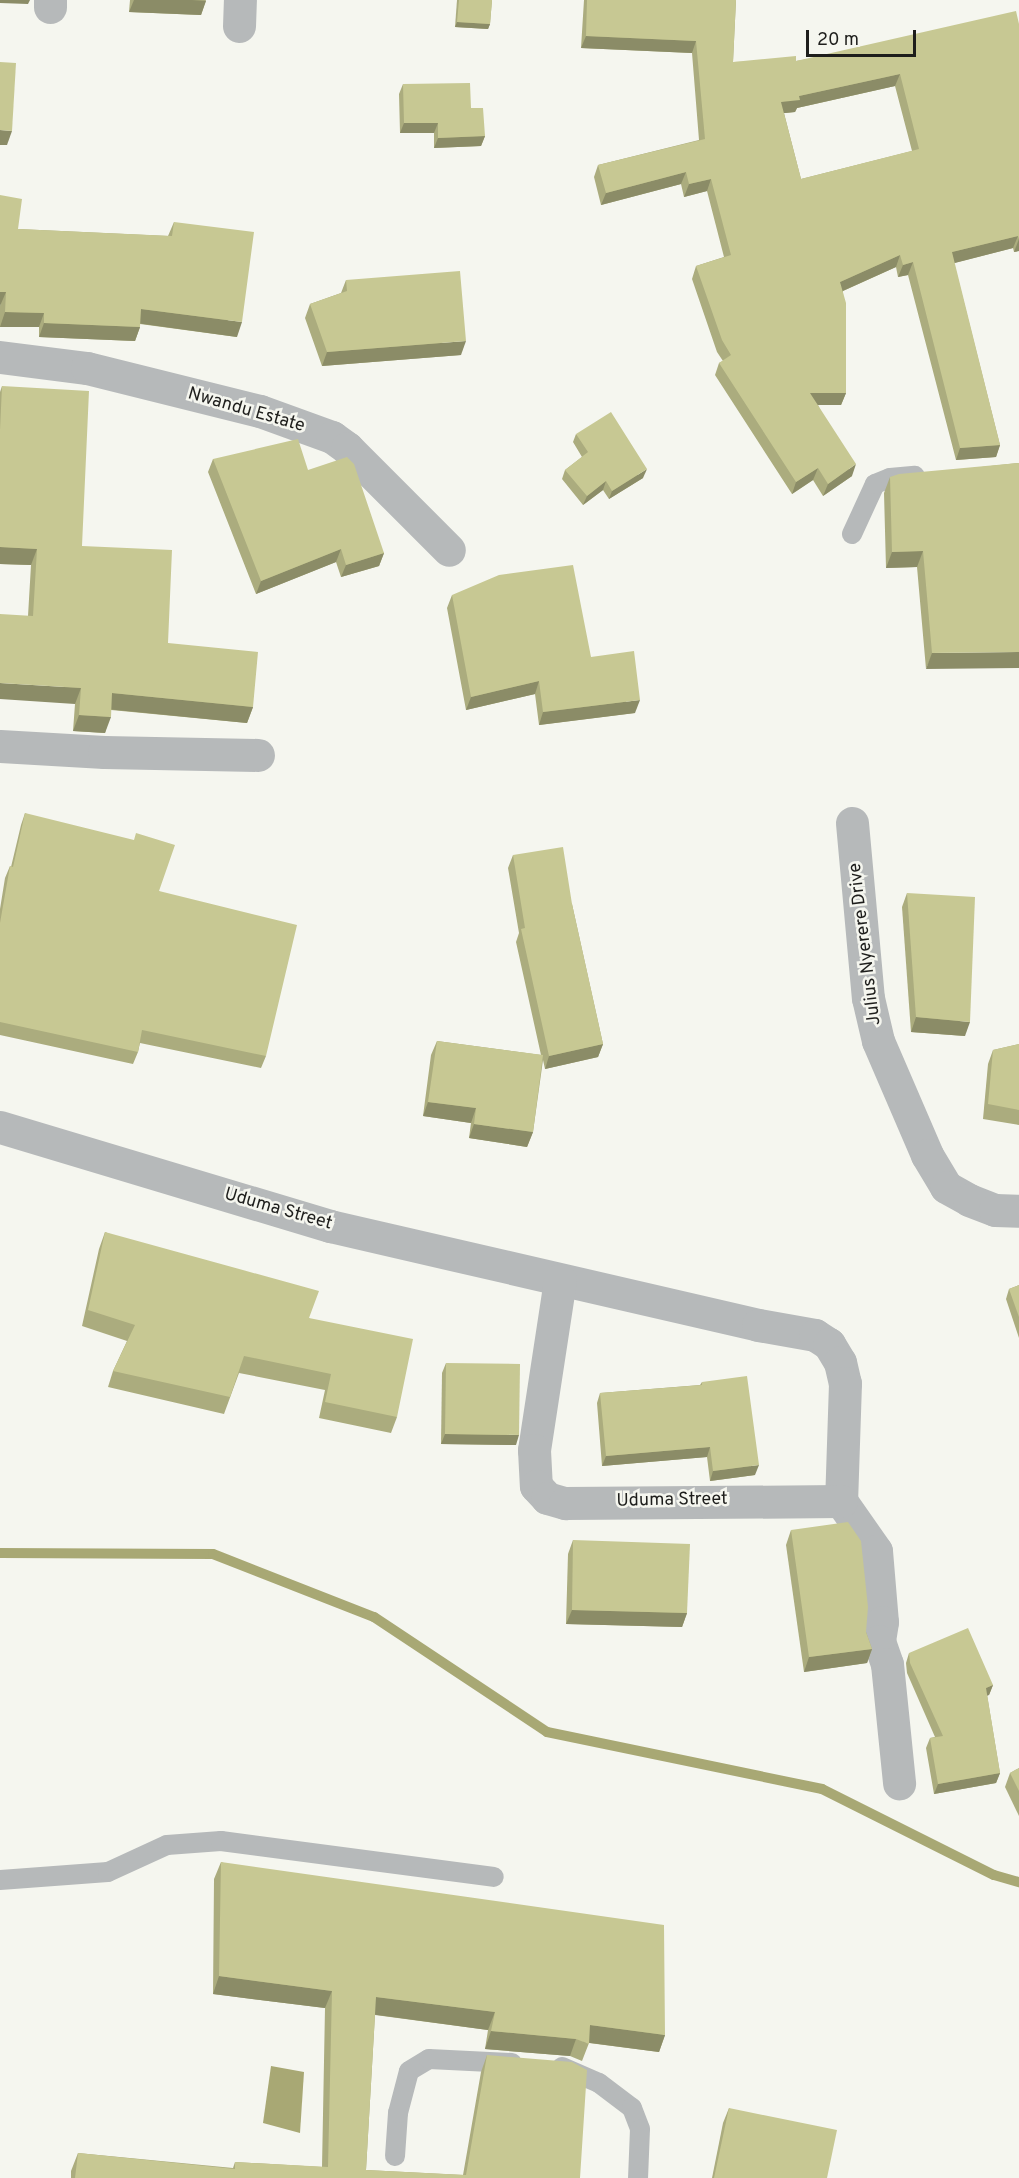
<!DOCTYPE html>
<html>
<head>
<meta charset="utf-8">
<style>
  body { margin:0 }
  #map { position:relative; width:1019px; height:2178px; overflow:hidden; background:#f5f6ef; font-family:Overpass,sans-serif }
  div>[style] { position:absolute }
  .water>* { inset:0; background:#a8a874 }
  .stream>* { height:10px; margin:-5px; padding:0 5px; transform-origin:5px; border-radius:5px; background:#a8a874 }
  .service>* { height:20px; margin:-10px; padding:0 10px; transform-origin:10px; border-radius:10px; background:#b6b9ba }
  .minor>* { height:33px; margin:-16.5px; padding:0 16.5px; transform-origin:16.5px; border-radius:16.5px; background:#b6b9ba }
  .wall>* { inset:0; background:#abac7e }
  .shaded-wall>* { inset:0; background:#8b8c67 }
  .building>* { inset:0; background:#c7c893 }
  span { translate:-50% -50%; white-space:nowrap; text-align:center; line-height:1.15; -webkit-text-stroke:5px #f5f6ef; paint-order:stroke }
  .street-label { font-size:18px; color:#1e1e1c }
  .scale { position:absolute; left:806px; top:30px; width:110px; height:27px; box-sizing:border-box; border:3px solid #1e1e1c; border-top:0; padding-left:8px; font-size:18px; line-height:21px; white-space:nowrap; color:#1e1e1c; -webkit-text-stroke:4px #f5f6ef; paint-order:stroke }
</style>
</head>
<body>
<div id="map">
  <div class="water">
    <div style="clip-path:polygon(271px 2066px,304px 2072px,300px 2133px,263px 2123px)"></div>
  </div>
  <div class="stream">
    <div style="left:0;top:1553px;width:213px;rotate:0.3deg"></div>
    <div style="left:213px;top:1554px;width:173px;rotate:21.4deg"></div>
    <div style="left:374px;top:1617px;width:208px;rotate:33.6deg"></div>
    <div style="left:547px;top:1732px;width:281px;rotate:11.7deg"></div>
    <div style="left:822px;top:1789px;width:192px;rotate:26.6deg"></div>
    <div style="left:994px;top:1875px;width:26px;rotate:16deg"></div>
  </div>
  <div class="service">
    <div style="left:852px;top:534px;width:55px;rotate:-65.3deg"></div>
    <div style="left:875px;top:484px;width:16px;rotate:-22deg"></div>
    <div style="left:890px;top:478px;width:25px;rotate:-5deg"></div>
    <div style="left:0;top:1880px;width:108px;rotate:-4.2deg"></div>
    <div style="left:108px;top:1872px;width:65px;rotate:-24.6deg"></div>
    <div style="left:167px;top:1845px;width:54px;rotate:-4.2deg"></div>
    <div style="left:221px;top:1841px;width:275px;rotate:7.5deg"></div>
    <div style="left:562px;top:2067px;width:40px;rotate:23.4deg"></div>
    <div style="left:599px;top:2083px;width:41px;rotate:37.1deg"></div>
    <div style="left:632px;top:2108px;width:22px;rotate:69deg"></div>
    <div style="left:640px;top:2129px;width:49px;rotate:92.3deg"></div>
    <div style="left:395px;top:2156px;width:43px;rotate:-86deg"></div>
    <div style="left:398px;top:2113px;width:43px;rotate:-75.3deg"></div>
    <div style="left:409px;top:2071px;width:23px;rotate:-31deg"></div>
    <div style="left:429px;top:2059px;width:83px;rotate:2.8deg"></div>
  </div>
  <div class="minor">
    <div style="left:50px;top:7px;width:7px;rotate:-90deg"></div>
    <div style="left:239px;top:26px;width:26px;rotate:-88deg"></div>
    <div style="left:0;top:357px;width:88px;rotate:7.2deg"></div>
    <div style="left:87px;top:368px;width:178px;rotate:14deg"></div>
    <div style="left:260px;top:411px;width:77px;rotate:19.9deg"></div>
    <div style="left:332px;top:437px;width:19px;rotate:36deg"></div>
    <div style="left:347px;top:448px;width:144px;rotate:45deg"></div>
    <div style="left:0;top:746px;width:104px;rotate:3.3deg"></div>
    <div style="left:104px;top:752px;width:154px;rotate:1.1deg"></div>
    <div style="left:852px;top:823px;width:176px;rotate:84.8deg"></div>
    <div style="left:868px;top:998px;width:44px;rotate:76.9deg"></div>
    <div style="left:878px;top:1041px;width:124px;rotate:66.7deg"></div>
    <div style="left:927px;top:1155px;width:37px;rotate:59deg"></div>
    <div style="left:946px;top:1187px;width:26px;rotate:29deg"></div>
    <div style="left:969px;top:1200px;width:28px;rotate:21deg"></div>
    <div style="left:995px;top:1210px;width:24px;rotate:2deg"></div>
    <div style="left:0;top:1127px;width:345px;rotate:16.7deg"></div>
    <div style="left:330px;top:1226px;width:439px;rotate:13deg"></div>
    <div style="left:758px;top:1325px;width:58px;rotate:10deg"></div>
    <div style="left:815px;top:1335px;width:17px;rotate:33deg"></div>
    <div style="left:829px;top:1344px;width:21px;rotate:59deg"></div>
    <div style="left:840px;top:1362px;width:22px;rotate:77deg"></div>
    <div style="left:845px;top:1383px;width:118px;rotate:91.9deg"></div>
    <div style="left:841px;top:1501px;width:61px;rotate:55deg"></div>
    <div style="left:876px;top:1551px;width:71px;rotate:85.2deg"></div>
    <div style="left:882px;top:1622px;width:19px;rotate:99deg"></div>
    <div style="left:879px;top:1641px;width:24px;rotate:71deg"></div>
    <div style="left:887px;top:1664px;width:120px;rotate:84.2deg"></div>
    <div style="left:560px;top:1280px;width:172px;rotate:98.7deg"></div>
    <div style="left:534px;top:1450px;width:36px;rotate:87deg"></div>
    <div style="left:536px;top:1486px;width:16px;rotate:47deg"></div>
    <div style="left:547px;top:1498px;width:19px;rotate:16deg"></div>
    <div style="left:565px;top:1503px;width:276px;rotate:-0.4deg"></div>
  </div>
  <div class="wall">
    <div style="clip-path:polygon(130px 0,206px 0,201px 15px,129px 12px)"></div>
    <div style="clip-path:polygon(457px 0,492px 0,490px 24px,488px 29px,455px 27px)"></div>
    <div style="clip-path:polygon(evenodd,584px 0,736px 0,733px 62px,796px 61px,1019px 24px,1019px 251px,1014px 252px,1013px 248px,954px 263px,1000px 445px,996px 457px,956px 460px,908px 275px,898px 277px,896px 267px,843px 291px,846px 393px,841px 405px,818px 405px,852px 476px,823px 496px,813px 480px,792px 494px,715px 375px,719px 363px,723px 361px,717px 352px,692px 279px,696px 266px,724px 257px,707px 191px,684px 197px,681px 184px,601px 205px,594px 177px,598px 165px,699px 140px,692px 53px,581px 48px,584px 0,895px 86px,912px 151px,801px 179px,784px 113px,795px 112px,797px 108px,895px 86px)"></div>
    <div style="clip-path:polygon(403px 84px,471px 108px,485px 136px,481px 146px,434px 148px,434px 133px,400px 133px,399px 94px)"></div>
    <div style="clip-path:polygon(174px 222px,237px 337px,140px 324px,140px 327px,135px 341px,39px 337px,39px 327px,0 327px,0 306px,18px 229px,168px 236px)"></div>
    <div style="clip-path:polygon(346px 280px,461px 355px,322px 366px,305px 318px,310px 304px,341px 293px)"></div>
    <div style="clip-path:polygon(2px 386px,82px 546px,168px 643px,253px 707px,247px 723px,111px 710px,105px 733px,73px 731px,75px 704px,28px 616px,31px 565px,0 564px,0 392px)"></div>
    <div style="clip-path:polygon(576px 434px,643px 478px,609px 499px,603px 490px,583px 505px,562px 479px,565px 470px,582px 457px,573px 442px)"></div>
    <div style="clip-path:polygon(213px 459px,308px 470px,384px 553px,379px 566px,341px 577px,336px 562px,256px 594px,208px 472px)"></div>
    <div style="clip-path:polygon(1019px 463px,926px 669px,917px 567px,886px 568px,884px 493px,890px 477px)"></div>
    <div style="clip-path:polygon(452px 595px,591px 657px,635px 713px,539px 725px,535px 694px,466px 710px,447px 608px)"></div>
    <div style="clip-path:polygon(25px 813px,159px 891px,266px 1056px,261px 1068px,140px 1043px,138px 1052px,133px 1064px,0 1035px,0 909px,5px 878px,10px 866px,11px 867px,21px 825px)"></div>
    <div style="clip-path:polygon(513px 855px,572px 904px,603px 1044px,598px 1057px,545px 1069px,543px 1060px,533px 1132px,527px 1147px,469px 1138px,471px 1123px,423px 1116px,431px 1055px,437px 1041px,541px 1055px,516px 942px,519px 933px,508px 868px)"></div>
    <div style="clip-path:polygon(907px 893px,965px 1036px,911px 1032px,902px 907px)"></div>
    <div style="clip-path:polygon(1019px 1044px,1019px 1125px,983px 1119px,988px 1064px,993px 1050px)"></div>
    <div style="clip-path:polygon(105px 1232px,309px 1318px,397px 1417px,391px 1433px,319px 1418px,325px 1390px,239px 1373px,224px 1414px,108px 1387px,113px 1371px,127px 1341px,82px 1326px,99px 1249px)"></div>
    <div style="clip-path:polygon(1019px 1285px,1019px 1338px,1006px 1299px,1009px 1289px)"></div>
    <div style="clip-path:polygon(446px 1363px,516px 1445px,441px 1444px,442px 1373px)"></div>
    <div style="clip-path:polygon(702px 1382px,755px 1475px,710px 1481px,707px 1457px,602px 1466px,597px 1403px,600px 1393px,700px 1385px)"></div>
    <div style="clip-path:polygon(791px 1530px,866px 1632px,872px 1649px,867px 1663px,804px 1672px,786px 1545px)"></div>
    <div style="clip-path:polygon(573px 1540px,687px 1613px,682px 1627px,566px 1624px,568px 1554px)"></div>
    <div style="clip-path:polygon(909px 1653px,993px 1685px,989px 1695px,987px 1695px,1000px 1773px,996px 1783px,934px 1794px,926px 1748px,930px 1738px,935px 1737px,907px 1673px,906px 1663px)"></div>
    <div style="clip-path:polygon(1019px 1768px,1019px 1816px,1005px 1787px,1010px 1773px)"></div>
    <div style="clip-path:polygon(221px 1862px,665px 2035px,659px 2052px,589px 2043px,582px 2061px,570px 2056px,485px 2049px,488px 2030px,375px 2015px,366px 2170px,463px 2175px,481px 2072px,487px 2055px,580px 2178px,71px 2178px,71px 2171px,78px 2153px,233px 2168px,235px 2162px,322px 2167px,325px 2008px,213px 1994px,214px 1879px)"></div>
    <div style="clip-path:polygon(729px 2108px,827px 2178px,712px 2178px,723px 2123px)"></div>
  </div>
  <div class="shaded-wall">
    <div style="clip-path:polygon(0 0,30px 0,28px 4px,0 3px)"></div>
    <div style="clip-path:polygon(134px 0,192px 0,206px 1px,201px 15px,129px 12px)"></div>
    <div style="clip-path:polygon(457px 22px,490px 24px,488px 29px,455px 27px)"></div>
    <div style="clip-path:polygon(586px 36px,696px 41px,692px 53px,581px 48px)"></div>
    <div style="clip-path:polygon(900px 74px,895px 86px,797px 108px,795px 112px,776px 114px,781px 102px,799px 96px)"></div>
    <div style="clip-path:polygon(404px 123px,438px 123px,434px 133px,400px 133px)"></div>
    <div style="clip-path:polygon(0 130px,12px 131px,7px 145px,0 145px)"></div>
    <div style="clip-path:polygon(485px 136px,481px 146px,434px 148px,438px 138px)"></div>
    <div style="clip-path:polygon(686px 172px,681px 184px,601px 205px,606px 193px)"></div>
    <div style="clip-path:polygon(711px 179px,707px 191px,684px 197px,689px 184px)"></div>
    <div style="clip-path:polygon(1018px 236px,1013px 248px,947px 265px,952px 252px)"></div>
    <div style="clip-path:polygon(1019px 239px,1019px 251px,1014px 252px)"></div>
    <div style="clip-path:polygon(900px 255px,896px 267px,836px 294px,840px 282px)"></div>
    <div style="clip-path:polygon(913px 262px,908px 275px,898px 277px,903px 265px)"></div>
    <div style="clip-path:polygon(0 292px,6px 292px,0 306px)"></div>
    <div style="clip-path:polygon(141px 309px,242px 322px,237px 337px,136px 323px)"></div>
    <div style="clip-path:polygon(5px 312px,44px 313px,39px 327px,0 327px)"></div>
    <div style="clip-path:polygon(44px 323px,140px 327px,135px 341px,39px 337px)"></div>
    <div style="clip-path:polygon(466px 341px,461px 355px,322px 366px,327px 352px)"></div>
    <div style="clip-path:polygon(810px 393px,846px 393px,841px 405px,805px 405px)"></div>
    <div style="clip-path:polygon(1000px 445px,996px 457px,956px 460px,960px 448px)"></div>
    <div style="clip-path:polygon(856px 464px,852px 476px,823px 496px,828px 484px)"></div>
    <div style="clip-path:polygon(818px 468px,813px 480px,792px 494px,796px 482px)"></div>
    <div style="clip-path:polygon(647px 469px,643px 478px,609px 499px,612px 491px)"></div>
    <div style="clip-path:polygon(606px 481px,603px 490px,583px 505px,587px 496px)"></div>
    <div style="clip-path:polygon(0 547px,37px 549px,31px 565px,0 564px)"></div>
    <div style="clip-path:polygon(341px 549px,336px 562px,256px 594px,261px 581px)"></div>
    <div style="clip-path:polygon(923px 551px,917px 567px,886px 568px,892px 552px)"></div>
    <div style="clip-path:polygon(384px 553px,379px 566px,341px 577px,346px 565px)"></div>
    <div style="clip-path:polygon(1019px 652px,1019px 668px,926px 669px,932px 653px)"></div>
    <div style="clip-path:polygon(539px 681px,535px 694px,466px 710px,471px 697px)"></div>
    <div style="clip-path:polygon(0 683px,81px 688px,75px 704px,0 699px)"></div>
    <div style="clip-path:polygon(112px 693px,253px 707px,247px 723px,106px 709px)"></div>
    <div style="clip-path:polygon(640px 700px,635px 713px,539px 725px,543px 712px)"></div>
    <div style="clip-path:polygon(79px 715px,111px 717px,105px 733px,73px 731px)"></div>
    <div style="clip-path:polygon(916px 1017px,970px 1022px,965px 1036px,911px 1032px)"></div>
    <div style="clip-path:polygon(603px 1044px,598px 1057px,545px 1069px,549px 1056px)"></div>
    <div style="clip-path:polygon(428px 1102px,476px 1108px,471px 1123px,423px 1116px)"></div>
    <div style="clip-path:polygon(474px 1124px,533px 1132px,527px 1147px,469px 1138px)"></div>
    <div style="clip-path:polygon(445px 1434px,519px 1435px,516px 1445px,441px 1444px)"></div>
    <div style="clip-path:polygon(710px 1447px,707px 1457px,602px 1466px,606px 1456px)"></div>
    <div style="clip-path:polygon(759px 1465px,755px 1475px,710px 1481px,713px 1471px)"></div>
    <div style="clip-path:polygon(572px 1610px,687px 1613px,682px 1627px,566px 1624px)"></div>
    <div style="clip-path:polygon(872px 1649px,867px 1663px,804px 1672px,809px 1657px)"></div>
    <div style="clip-path:polygon(993px 1685px,989px 1695px,982px 1698px,986px 1688px)"></div>
    <div style="clip-path:polygon(1000px 1773px,996px 1783px,934px 1794px,938px 1784px)"></div>
    <div style="clip-path:polygon(219px 1976px,332px 1991px,325px 2008px,213px 1994px)"></div>
    <div style="clip-path:polygon(376px 1997px,495px 2012px,488px 2030px,370px 2014px)"></div>
    <div style="clip-path:polygon(590px 2025px,665px 2035px,659px 2052px,583px 2042px)"></div>
    <div style="clip-path:polygon(491px 2031px,576px 2039px,570px 2056px,485px 2049px)"></div>
  </div>
  <div class="building">
    <div style="clip-path:polygon(459px 0,492px 0,490px 24px,457px 22px)"></div>
    <div style="clip-path:polygon(evenodd,587px 0,736px 0,733px 62px,796px 56px,796px 61px,1016px 11px,1019px 24px,1019px 239px,1018px 236px,952px 252px,1000px 445px,960px 448px,913px 262px,903px 265px,900px 255px,840px 282px,846px 303px,846px 393px,810px 393px,856px 464px,828px 484px,818px 468px,796px 482px,719px 363px,731px 355px,722px 340px,696px 266px,731px 255px,711px 179px,689px 184px,686px 172px,606px 193px,598px 165px,705px 139px,696px 41px,586px 36px,587px 0,900px 74px,919px 149px,801px 179px,781px 102px,800px 100px,799px 96px,900px 74px)"></div>
    <div style="clip-path:polygon(0 62px,16px 63px,12px 131px,0 130px)"></div>
    <div style="clip-path:polygon(470px 83px,471px 108px,483px 108px,485px 136px,438px 138px,438px 123px,404px 123px,403px 84px)"></div>
    <div style="clip-path:polygon(0 195px,22px 199px,18px 229px,172px 236px,174px 222px,254px 232px,242px 322px,141px 309px,140px 327px,44px 323px,44px 313px,5px 312px,6px 292px,0 292px)"></div>
    <div style="clip-path:polygon(460px 271px,466px 341px,327px 352px,310px 304px,347px 291px,346px 280px)"></div>
    <div style="clip-path:polygon(2px 386px,89px 391px,82px 546px,172px 550px,168px 643px,258px 652px,253px 707px,112px 693px,111px 717px,79px 715px,81px 688px,0 683px,0 614px,33px 616px,37px 549px,0 547px,0 430px)"></div>
    <div style="clip-path:polygon(611px 412px,647px 469px,612px 491px,606px 481px,587px 496px,565px 470px,588px 452px,576px 434px)"></div>
    <div style="clip-path:polygon(298px 439px,308px 470px,347px 457px,354px 464px,384px 553px,346px 565px,341px 549px,261px 581px,213px 459px)"></div>
    <div style="clip-path:polygon(1019px 463px,1019px 652px,932px 653px,923px 551px,892px 552px,890px 477px,899px 474px)"></div>
    <div style="clip-path:polygon(573px 565px,591px 657px,634px 651px,640px 700px,543px 712px,539px 681px,471px 697px,452px 595px,499px 575px)"></div>
    <div style="clip-path:polygon(25px 813px,134px 840px,136px 833px,175px 845px,159px 891px,297px 925px,266px 1056px,142px 1030px,138px 1052px,0 1022px,0 923px,10px 866px,13px 867px)"></div>
    <div style="clip-path:polygon(563px 847px,572px 904px,603px 1044px,549px 1056px,521px 929px,525px 928px,513px 855px)"></div>
    <div style="clip-path:polygon(907px 893px,975px 897px,970px 1022px,916px 1017px)"></div>
    <div style="clip-path:polygon(437px 1041px,543px 1055px,533px 1132px,474px 1124px,476px 1108px,428px 1102px)"></div>
    <div style="clip-path:polygon(1019px 1044px,1019px 1110px,988px 1104px,993px 1050px)"></div>
    <div style="clip-path:polygon(105px 1232px,319px 1291px,309px 1318px,413px 1339px,397px 1417px,325px 1402px,331px 1374px,244px 1356px,230px 1397px,113px 1371px,135px 1325px,88px 1310px)"></div>
    <div style="clip-path:polygon(1019px 1285px,1019px 1317px,1009px 1289px)"></div>
    <div style="clip-path:polygon(446px 1363px,520px 1364px,519px 1435px,445px 1434px)"></div>
    <div style="clip-path:polygon(747px 1376px,759px 1465px,713px 1471px,710px 1447px,606px 1456px,600px 1393px,702px 1385px,702px 1382px)"></div>
    <div style="clip-path:polygon(848px 1522px,861px 1541px,868px 1607px,866px 1632px,872px 1649px,809px 1657px,791px 1530px)"></div>
    <div style="clip-path:polygon(573px 1540px,690px 1544px,687px 1613px,572px 1610px)"></div>
    <div style="clip-path:polygon(968px 1628px,993px 1685px,986px 1688px,1000px 1773px,938px 1784px,930px 1738px,943px 1736px,910px 1663px,909px 1653px)"></div>
    <div style="clip-path:polygon(1019px 1768px,1019px 1791px,1010px 1773px)"></div>
    <div style="clip-path:polygon(221px 1862px,664px 1925px,665px 2035px,590px 2025px,589px 2044px,576px 2039px,491px 2031px,495px 2012px,376px 1997px,366px 2170px,466px 2175px,487px 2055px,572px 2062px,587px 2070px,580px 2178px,75px 2178px,78px 2153px,235px 2169px,235px 2162px,328px 2167px,332px 1991px,219px 1976px)"></div>
    <div style="clip-path:polygon(729px 2108px,837px 2130px,827px 2178px,714px 2178px)"></div>
  </div>
  <div class="street-label">
    <span style="left:246px;top:411px;rotate:16deg">Nwandu Estate</span>
    <span style="left:866px;top:944px;rotate:-97deg">Julius Nyerere Drive</span>
    <span style="left:278px;top:1210px;rotate:16deg">Uduma Street</span>
    <span style="left:672px;top:1501px;rotate:-1deg">Uduma Street</span>
  </div>
  <div class="scale">20 m</div>
</div>
</body>
</html>
